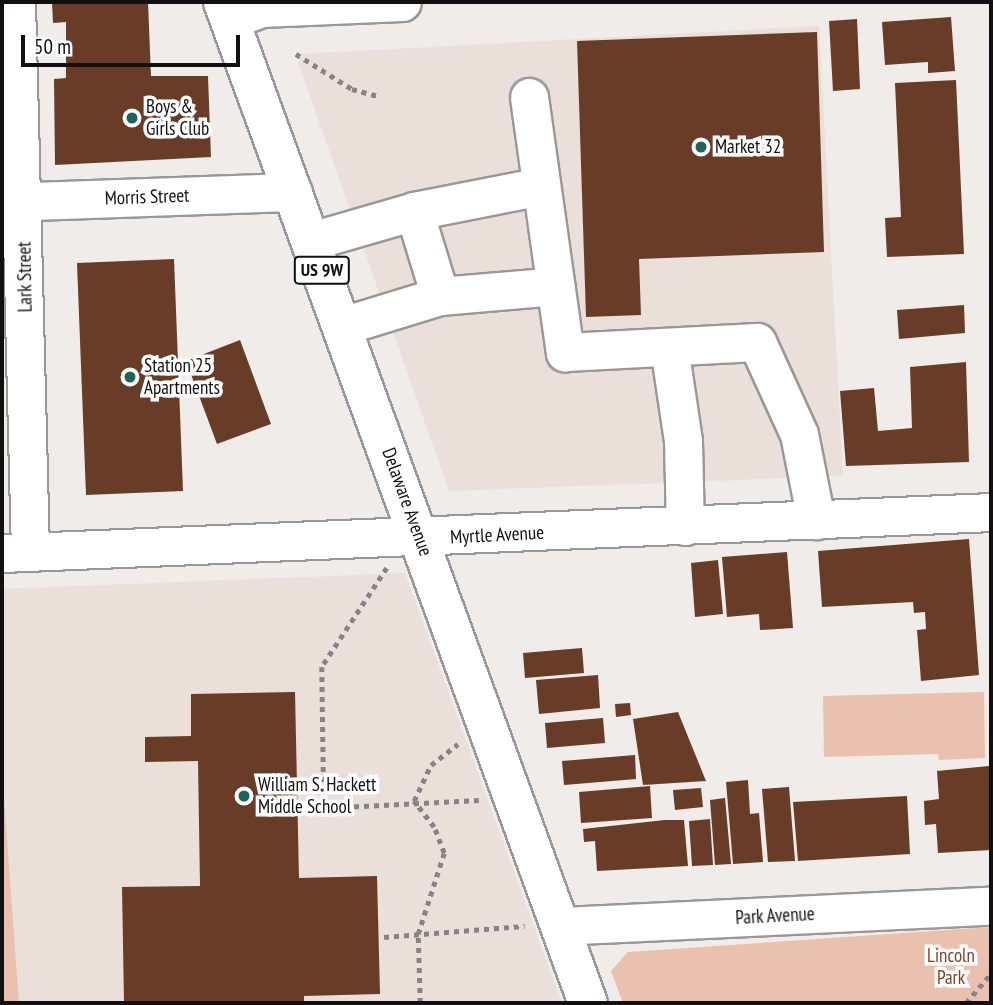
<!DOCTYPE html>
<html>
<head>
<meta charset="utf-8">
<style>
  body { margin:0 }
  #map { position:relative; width:993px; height:1005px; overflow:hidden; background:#efecea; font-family:"PT Sans Narrow",sans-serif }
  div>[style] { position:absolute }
  .built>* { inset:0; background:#ebdfda }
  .green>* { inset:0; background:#eac0ae }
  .building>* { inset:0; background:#693c28 }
  .path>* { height:4.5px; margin-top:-2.25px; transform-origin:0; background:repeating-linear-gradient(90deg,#878483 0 5px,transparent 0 10px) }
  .roads { filter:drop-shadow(2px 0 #9a9796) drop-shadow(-2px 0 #9a9796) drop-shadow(0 2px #9a9796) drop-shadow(0 -2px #9a9796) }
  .minor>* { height:37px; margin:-18.5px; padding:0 18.5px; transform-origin:18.5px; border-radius:18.5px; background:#fff }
  .major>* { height:38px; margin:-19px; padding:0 19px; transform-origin:19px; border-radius:19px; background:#fff }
  .dots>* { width:19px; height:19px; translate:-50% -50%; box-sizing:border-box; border:4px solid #fff; border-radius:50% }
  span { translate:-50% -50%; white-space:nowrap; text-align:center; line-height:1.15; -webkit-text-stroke:7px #fff; paint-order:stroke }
  .shield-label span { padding:2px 5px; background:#fff; border:2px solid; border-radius:5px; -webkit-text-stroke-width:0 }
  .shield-label { font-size:18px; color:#110f0f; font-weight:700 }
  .poi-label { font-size:19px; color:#110f0f }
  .left { translate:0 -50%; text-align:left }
  .street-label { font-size:19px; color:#110f0f }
  .park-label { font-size:19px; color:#813f21 }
  .frame { position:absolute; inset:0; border:4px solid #110f0f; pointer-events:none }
  .scale { position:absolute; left:21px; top:35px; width:219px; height:32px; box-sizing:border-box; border:4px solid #110f0f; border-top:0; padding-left:9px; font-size:21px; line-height:24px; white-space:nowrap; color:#110f0f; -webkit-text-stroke:5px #fff; paint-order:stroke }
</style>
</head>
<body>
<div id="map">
  <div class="built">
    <div style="clip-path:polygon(819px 26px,843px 476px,449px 491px,298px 62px,301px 54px)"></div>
    <div style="clip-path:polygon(405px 573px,562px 1003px,2px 1003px,2px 589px)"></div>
  </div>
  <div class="green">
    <div style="clip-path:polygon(984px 692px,985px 758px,939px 760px,938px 754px,824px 757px,823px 696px)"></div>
    <div style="clip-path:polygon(2px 771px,19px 1003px,2px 1003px)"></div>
    <div style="clip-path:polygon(991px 927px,991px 1003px,623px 1003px,611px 971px,628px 952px)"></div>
  </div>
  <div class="building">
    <div style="clip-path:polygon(52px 2px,148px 2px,151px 76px,208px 76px,211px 157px,55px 165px,54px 79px,66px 78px,66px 22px,53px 23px)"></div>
    <div style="clip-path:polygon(951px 17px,955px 71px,928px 73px,928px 62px,885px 65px,882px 22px)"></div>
    <div style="clip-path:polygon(857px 19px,860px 89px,833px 91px,829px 21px)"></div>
    <div style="clip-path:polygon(817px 32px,824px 252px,639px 259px,641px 315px,586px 317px,577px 41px)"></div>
    <div style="clip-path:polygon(956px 80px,964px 254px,887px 257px,885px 218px,901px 217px,895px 83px)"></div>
    <div style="clip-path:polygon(174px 259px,183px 491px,86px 495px,77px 263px)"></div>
    <div style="clip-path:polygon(964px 305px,965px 333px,899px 339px,897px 310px)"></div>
    <div style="clip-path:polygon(240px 340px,271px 424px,217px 444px,186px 361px)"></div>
    <div style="clip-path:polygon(966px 362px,969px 462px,846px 466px,840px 391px,874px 388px,878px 431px,912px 428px,910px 367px)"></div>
    <div style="clip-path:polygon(969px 539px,979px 675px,921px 681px,917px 630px,926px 629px,925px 612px,914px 613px,913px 602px,822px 607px,818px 551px)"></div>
    <div style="clip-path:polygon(787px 552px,793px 628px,760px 630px,759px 614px,727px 617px,722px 557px)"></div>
    <div style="clip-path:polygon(718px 560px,723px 614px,695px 617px,691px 563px)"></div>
    <div style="clip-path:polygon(582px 648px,584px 673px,525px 678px,523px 653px)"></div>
    <div style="clip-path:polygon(598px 675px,600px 708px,539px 714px,536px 680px)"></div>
    <div style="clip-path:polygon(295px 692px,299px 878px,377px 876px,380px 994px,304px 996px,304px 1003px,124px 1003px,122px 887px,200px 886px,198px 761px,145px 762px,145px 737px,191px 736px,191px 694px)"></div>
    <div style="clip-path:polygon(630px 703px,631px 715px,616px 717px,615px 704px)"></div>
    <div style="clip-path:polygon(678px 712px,706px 781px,643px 785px,633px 719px)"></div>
    <div style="clip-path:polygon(603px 718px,605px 743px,547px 748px,545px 723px)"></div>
    <div style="clip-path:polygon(635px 755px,636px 779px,564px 785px,562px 761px)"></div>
    <div style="clip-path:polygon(989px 766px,991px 850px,938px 853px,936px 824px,925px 825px,924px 801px,939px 799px,937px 771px)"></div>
    <div style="clip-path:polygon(748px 780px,750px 814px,759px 813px,763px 862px,733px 864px,726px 782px)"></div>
    <div style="clip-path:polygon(650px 786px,652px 818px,581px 823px,579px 792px)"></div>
    <div style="clip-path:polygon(789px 787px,795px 861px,768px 862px,762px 789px)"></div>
    <div style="clip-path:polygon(701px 788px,703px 807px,675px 810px,673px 790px)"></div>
    <div style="clip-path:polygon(907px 796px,910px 854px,798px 861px,793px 802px)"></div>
    <div style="clip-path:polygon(725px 798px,731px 864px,715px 865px,710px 800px)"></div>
    <div style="clip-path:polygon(710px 819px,713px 865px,692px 866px,689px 821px)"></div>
    <div style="clip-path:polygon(665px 820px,684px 820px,688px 866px,597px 871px,595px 841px,584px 842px,583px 829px)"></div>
  </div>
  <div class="path">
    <div style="left:296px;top:54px;width:66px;rotate:32deg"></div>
    <div style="left:352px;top:89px;width:27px;rotate:15deg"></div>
    <div style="left:387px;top:568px;width:118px;rotate:123.3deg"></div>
    <div style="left:322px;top:667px;width:141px;rotate:89.2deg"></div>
    <div style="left:324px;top:808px;width:155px;rotate:-3deg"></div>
    <div style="left:384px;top:937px;width:141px;rotate:-4.5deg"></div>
    <div style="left:420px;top:1003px;width:69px;rotate:-91.7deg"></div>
    <div style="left:418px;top:934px;width:85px;rotate:-72.2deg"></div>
    <div style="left:444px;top:853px;width:28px;rotate:-111deg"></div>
    <div style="left:434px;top:827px;width:33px;rotate:-128deg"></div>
    <div style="left:414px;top:801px;width:40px;rotate:-65deg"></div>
    <div style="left:431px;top:765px;width:34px;rotate:-38deg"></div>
    <div style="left:966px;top:1003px;width:39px;rotate:-50deg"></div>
  </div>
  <div class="roads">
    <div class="minor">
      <div style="left:16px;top:2px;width:550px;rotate:88.54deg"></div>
      <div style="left:230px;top:20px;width:33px;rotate:-21deg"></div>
      <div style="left:261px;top:8px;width:141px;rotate:-2.4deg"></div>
      <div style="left:529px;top:97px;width:258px;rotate:82deg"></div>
      <div style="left:565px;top:352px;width:192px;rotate:-3deg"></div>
      <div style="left:757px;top:342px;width:101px;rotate:65.5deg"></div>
      <div style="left:799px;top:434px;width:88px;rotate:78.8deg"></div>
      <div style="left:2px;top:202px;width:291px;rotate:-2deg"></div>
      <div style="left:414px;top:211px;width:89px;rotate:73deg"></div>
      <div style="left:311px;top:241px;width:107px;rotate:-16.2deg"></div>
      <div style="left:414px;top:211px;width:129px;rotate:-11.1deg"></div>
      <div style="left:342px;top:326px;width:102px;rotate:-17deg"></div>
      <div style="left:440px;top:296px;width:116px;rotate:-4.9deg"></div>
      <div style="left:669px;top:347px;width:95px;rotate:81.5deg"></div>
      <div style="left:683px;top:441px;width:85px;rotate:88.7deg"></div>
      <div style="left:2px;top:553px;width:990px;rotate:-2.37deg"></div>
      <div style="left:560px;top:926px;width:431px;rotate:-2.7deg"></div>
    </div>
    <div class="major">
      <div style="left:223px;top:2px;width:1065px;rotate:69.97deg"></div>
    </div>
  </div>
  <div class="dots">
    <div style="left:132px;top:118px;background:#1d655a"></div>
    <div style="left:701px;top:147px;background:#1d655a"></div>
    <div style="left:130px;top:377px;background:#1d655a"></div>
    <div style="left:244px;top:796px;background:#1d655a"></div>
  </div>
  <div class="shield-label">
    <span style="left:322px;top:270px">US 9W</span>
  </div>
  <div class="poi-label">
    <span class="left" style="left:146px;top:118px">Boys &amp;<br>Girls Club</span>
    <span class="left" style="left:715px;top:147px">Market 32</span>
    <span class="left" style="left:144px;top:377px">Station 25<br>Apartments</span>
    <span class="left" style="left:258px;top:796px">William S. Hackett<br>Middle School</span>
  </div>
  <div class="street-label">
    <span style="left:147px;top:197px;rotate:-2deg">Morris Street</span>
    <span style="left:25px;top:277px;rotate:-91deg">Lark Street</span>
    <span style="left:407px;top:502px;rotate:70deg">Delaware Avenue</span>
    <span style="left:497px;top:535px;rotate:-3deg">Myrtle Avenue</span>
    <span style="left:775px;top:916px;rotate:-3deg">Park Avenue</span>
  </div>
  <div class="park-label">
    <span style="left:951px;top:967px">Lincoln<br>Park</span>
  </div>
  <div class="frame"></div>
  <div class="scale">50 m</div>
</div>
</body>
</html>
